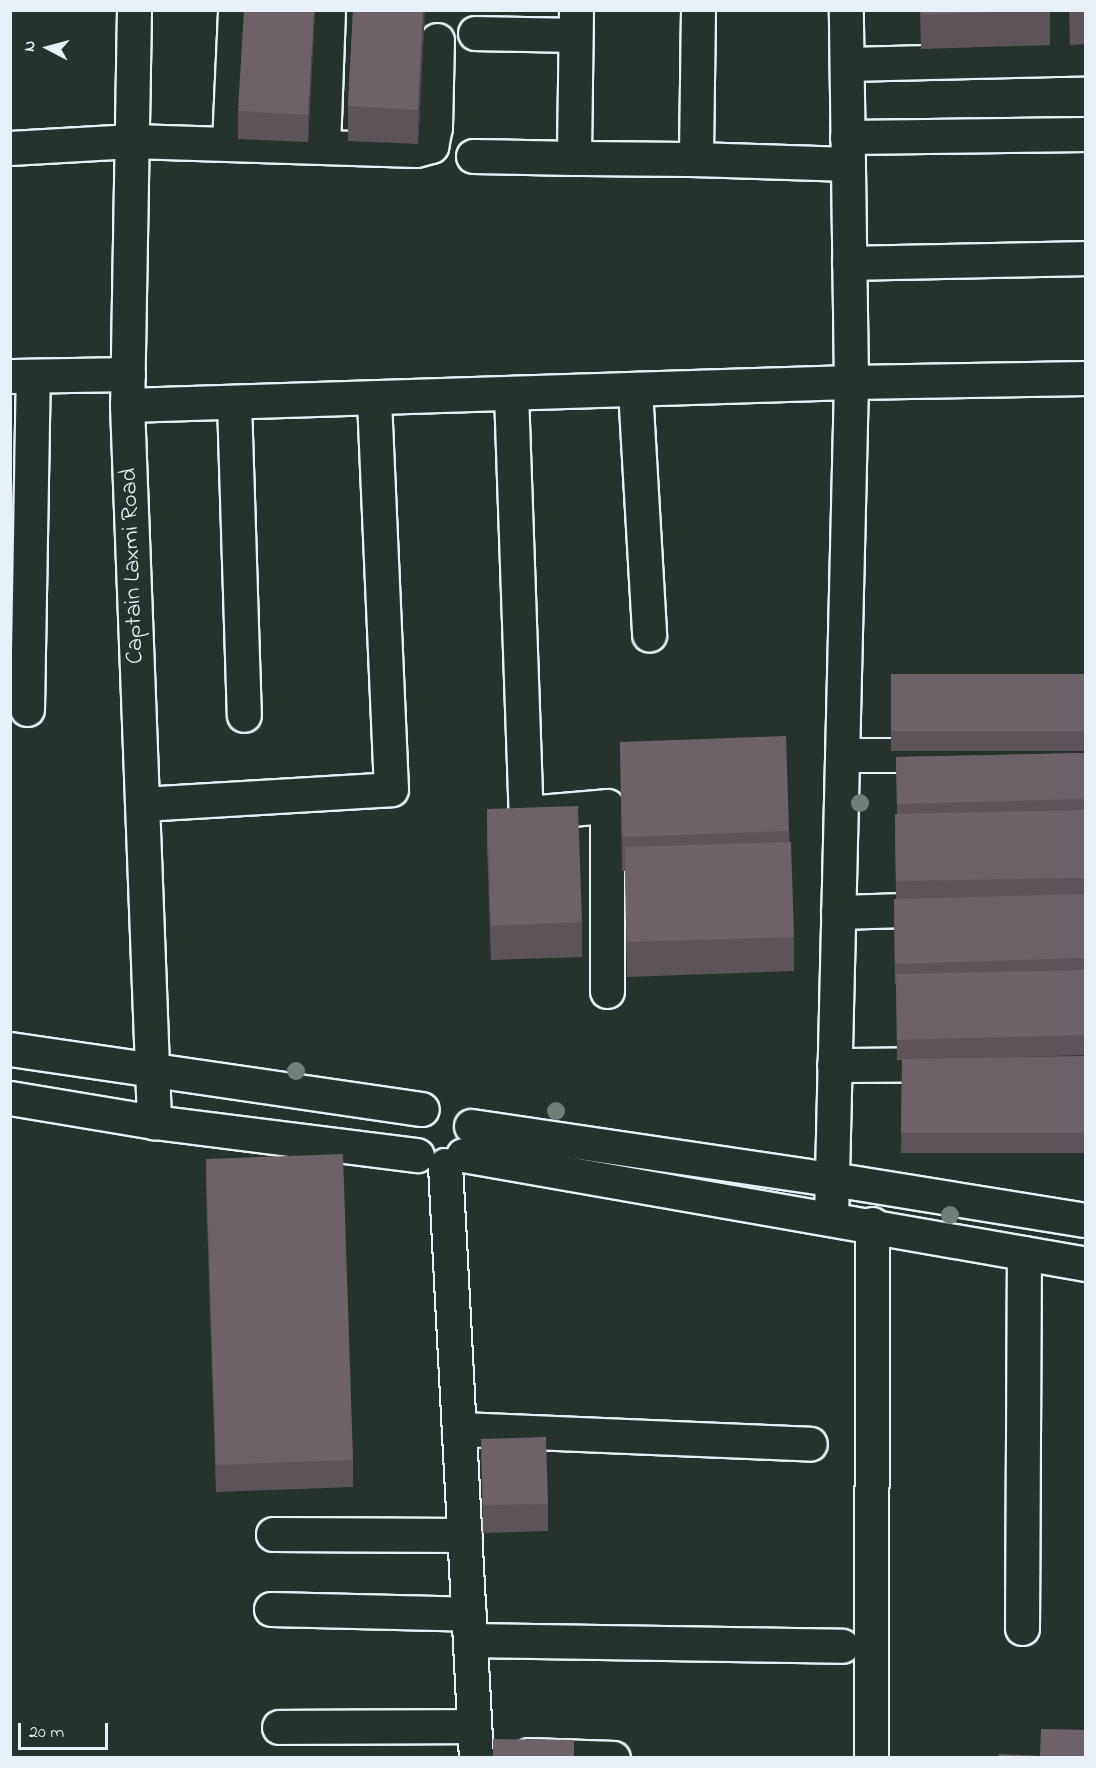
<!DOCTYPE html>
<html>
<head>
<meta charset="utf-8">
<style>
  body { margin:0 }
  #map { position:relative; width:1096px; height:1768px; overflow:hidden; background:#26332d; font-family:"Indie Flower",sans-serif }
  div>[style] { position:absolute }
  .roads { filter:drop-shadow(2px 0 #e8f1f8) drop-shadow(-2px 0 #e8f1f8) drop-shadow(0 2px #e8f1f8) drop-shadow(0 -2px #e8f1f8) }
  .minor>* { height:33px; margin:-16.5px; padding:0 16.5px; transform-origin:16.5px; border-radius:16.5px; background:#26332d }
  .trees>* { width:18px; height:18px; margin:-9px; border-radius:50%; background:#717f78 }
  .wall>* { inset:0; background:#5d5459 }
  .shaded-wall>* { inset:0; background:#4c4549 }
  .building>* { inset:0; background:#6c6268 }
  span { translate:-50% -50%; white-space:nowrap; text-align:center; line-height:1.15; -webkit-text-stroke:5px #26332d; paint-order:stroke }
  .street-label { font-size:24px; color:#e8f1f8 }
  .frame { position:absolute; inset:0; border:12px solid #e8f1f8; pointer-events:none }
  .north { position:absolute; left:18px; top:18px; width:60px; height:60px; -webkit-text-stroke:4px #26332d; paint-order:stroke; rotate:276deg; font-size:16px; font-weight:700; line-height:24px; text-align:center; color:#e8f1f8 }
  .north::after { content:''; display:block; margin:auto; width:21px; height:27px; background:#e8f1f8; clip-path:polygon(50% 0,100% 100%,50% 72%,0 100%) }
  .scale { position:absolute; left:18px; top:1723px; width:90px; height:27px; box-sizing:border-box; border:3px solid #e8f1f8; border-top:0; padding-left:8px; font-size:18px; line-height:21px; white-space:nowrap; color:#e8f1f8; -webkit-text-stroke:4px #26332d; paint-order:stroke }
</style>
</head>
<body>
<div id="map">
  <div class="roads">
    <div class="minor">
      <div style="left:134px;top:10px;width:395px;rotate:91deg"></div>
      <div style="left:127px;top:405px;width:718px;rotate:87.84deg"></div>
      <div style="left:576px;top:10px;width:148px;rotate:90.8deg"></div>
      <div style="left:574px;top:158px;width:122px;rotate:0.5deg"></div>
      <div style="left:698px;top:10px;width:149px;rotate:90.8deg"></div>
      <div style="left:696px;top:159px;width:152px;rotate:1.9deg"></div>
      <div style="left:475px;top:33px;width:100px;rotate:1.1deg"></div>
      <div style="left:1062px;top:59px;width:49px;rotate:-88.8deg"></div>
      <div style="left:847px;top:64px;width:239px;rotate:-1.4deg"></div>
      <div style="left:847px;top:137px;width:239px;rotate:-0.7deg"></div>
      <div style="left:229px;top:144px;width:134px;rotate:-87.4deg"></div>
      <div style="left:323px;top:147px;width:137px;rotate:-87.9deg"></div>
      <div style="left:10px;top:148px;width:122px;rotate:-3.3deg"></div>
      <div style="left:132px;top:141px;width:284px;rotate:1.8deg"></div>
      <div style="left:416px;top:150px;width:16px;rotate:-15deg"></div>
      <div style="left:431px;top:146px;width:19px;rotate:-78deg"></div>
      <div style="left:435px;top:127px;width:87px;rotate:-88.7deg"></div>
      <div style="left:473px;top:156px;width:101px;rotate:1.1deg"></div>
      <div style="left:849px;top:263px;width:237px;rotate:-1.2deg"></div>
      <div style="left:12px;top:376px;width:116px;rotate:-1deg"></div>
      <div style="left:635px;top:389px;width:246px;rotate:86.7deg"></div>
      <div style="left:511px;top:393px;width:420px;rotate:88deg"></div>
      <div style="left:526px;top:813px;width:81px;rotate:-4.9deg"></div>
      <div style="left:607px;top:806px;width:185px;rotate:90deg"></div>
      <div style="left:234px;top:402px;width:313px;rotate:88.2deg"></div>
      <div style="left:127px;top:405px;width:724px;rotate:-1.82deg"></div>
      <div style="left:851px;top:382px;width:235px;rotate:-1deg"></div>
      <div style="left:27px;top:709px;width:333px;rotate:-89deg"></div>
      <div style="left:842px;top:755px;width:244px;rotate:-0.2deg"></div>
      <div style="left:142px;top:804px;width:249px;rotate:-3.4deg"></div>
      <div style="left:391px;top:789px;width:392px;rotate:-92.5deg"></div>
      <div style="left:838px;top:912px;width:101px;rotate:-1.7deg"></div>
      <div style="left:10px;top:1049px;width:416px;rotate:8.3deg"></div>
      <div style="left:834px;top:1065px;width:112px;rotate:-0.5deg"></div>
      <div style="left:10px;top:1098px;width:146px;rotate:9.5deg"></div>
      <div style="left:154px;top:1122px;width:265px;rotate:7.2deg"></div>
      <div style="left:471px;top:1126px;width:365px;rotate:8.4deg"></div>
      <div style="left:832px;top:1179px;width:257px;rotate:9.2deg"></div>
      <div style="left:463px;top:1155px;width:632px;rotate:9.92deg"></div>
      <div style="left:445px;top:1165px;width:594px;rotate:87.01deg"></div>
      <div style="left:831px;top:1218px;width:836px;rotate:-88.63deg"></div>
      <div style="left:851px;top:382px;width:372px;rotate:-90.8deg"></div>
      <div style="left:459px;top:1429px;width:351px;rotate:2.4deg"></div>
      <div style="left:273px;top:1534px;width:192px;rotate:0.3deg"></div>
      <div style="left:271px;top:1609px;width:198px;rotate:1.4deg"></div>
      <div style="left:1022px;top:1628px;width:375px;rotate:-89.7deg"></div>
      <div style="left:470px;top:1640px;width:372px;rotate:0.9deg"></div>
      <div style="left:279px;top:1727px;width:195px;rotate:-0.3deg"></div>
      <div style="left:529px;top:1755px;width:84px;rotate:2deg"></div>
      <div style="left:871px;top:1758px;width:534px;rotate:-89.89deg"></div>
    </div>
  </div>
  <div class="trees">
    <div style="left:860px;top:803px"></div>
    <div style="left:296px;top:1071px"></div>
    <div style="left:556px;top:1111px"></div>
    <div style="left:950px;top:1215px"></div>
  </div>
  <div class="wall">
    <div style="clip-path:polygon(315px 10px,308px 142px,238px 139px,238px 111px)"></div>
    <div style="clip-path:polygon(353px 10px,425px 10px,418px 144px,348px 141px,348px 106px)"></div>
    <div style="clip-path:polygon(920px 10px,1050px 10px,1050px 45px,921px 49px)"></div>
    <div style="clip-path:polygon(1069px 10px,1086px 10px,1086px 44px,1070px 45px)"></div>
    <div style="clip-path:polygon(891px 674px,1086px 674px,1086px 751px,891px 751px)"></div>
    <div style="clip-path:polygon(620px 742px,789px 831px,794px 937px,794px 971px,627px 977px,625px 871px,622px 871px)"></div>
    <div style="clip-path:polygon(1086px 753px,1086px 1055px,1019px 1057px,1086px 1056px,1086px 1153px,901px 1153px,902px 1060px,897px 1060px,896px 984px,895px 984px,894px 919px,894px 899px,896px 899px,895px 834px,897px 814px,896px 757px)"></div>
    <div style="clip-path:polygon(487px 809px,582px 922px,582px 957px,491px 960px,487px 844px)"></div>
    <div style="clip-path:polygon(206px 1159px,353px 1460px,353px 1487px,216px 1492px,206px 1187px)"></div>
    <div style="clip-path:polygon(481px 1439px,548px 1504px,548px 1531px,483px 1533px)"></div>
  </div>
  <div class="shaded-wall">
    <div style="clip-path:polygon(314px 10px,315px 10px,308px 142px,308px 115px)"></div>
    <div style="clip-path:polygon(423px 10px,425px 10px,418px 144px,418px 110px)"></div>
  </div>
  <div class="building">
    <div style="clip-path:polygon(244px 10px,314px 10px,308px 115px,238px 111px)"></div>
    <div style="clip-path:polygon(353px 10px,423px 10px,418px 110px,348px 106px)"></div>
    <div style="clip-path:polygon(921px 10px,1048px 10px,921px 15px)"></div>
    <div style="clip-path:polygon(891px 674px,1086px 674px,1086px 731px,891px 731px)"></div>
    <div style="clip-path:polygon(786px 736px,789px 831px,622px 837px,620px 742px)"></div>
    <div style="clip-path:polygon(1086px 753px,1086px 799px,897px 804px,896px 757px)"></div>
    <div style="clip-path:polygon(578px 806px,582px 922px,491px 926px,487px 809px)"></div>
    <div style="clip-path:polygon(1086px 810px,1086px 878px,896px 881px,895px 814px)"></div>
    <div style="clip-path:polygon(791px 842px,794px 937px,627px 942px,625px 847px)"></div>
    <div style="clip-path:polygon(1086px 894px,1086px 958px,895px 964px,894px 899px)"></div>
    <div style="clip-path:polygon(1086px 970px,1086px 1035px,897px 1040px,896px 974px)"></div>
    <div style="clip-path:polygon(1086px 1056px,1086px 1133px,901px 1133px,902px 1059px)"></div>
    <div style="clip-path:polygon(343px 1154px,353px 1460px,216px 1465px,206px 1159px)"></div>
    <div style="clip-path:polygon(546px 1437px,548px 1504px,483px 1505px,481px 1439px)"></div>
    <div style="clip-path:polygon(1041px 1729px,1086px 1730px,1086px 1758px,999px 1758px,999px 1754px,1040px 1756px)"></div>
    <div style="clip-path:polygon(493px 1739px,574px 1740px,574px 1758px,493px 1758px)"></div>
  </div>
  <div class="street-label">
    <span style="left:133px;top:566px;rotate:-92deg">Captain Laxmi Road</span>
  </div>
  <div class="frame"></div>
  <div class="north">N</div>
  <div class="scale">20 m</div>
</div>
</body>
</html>
